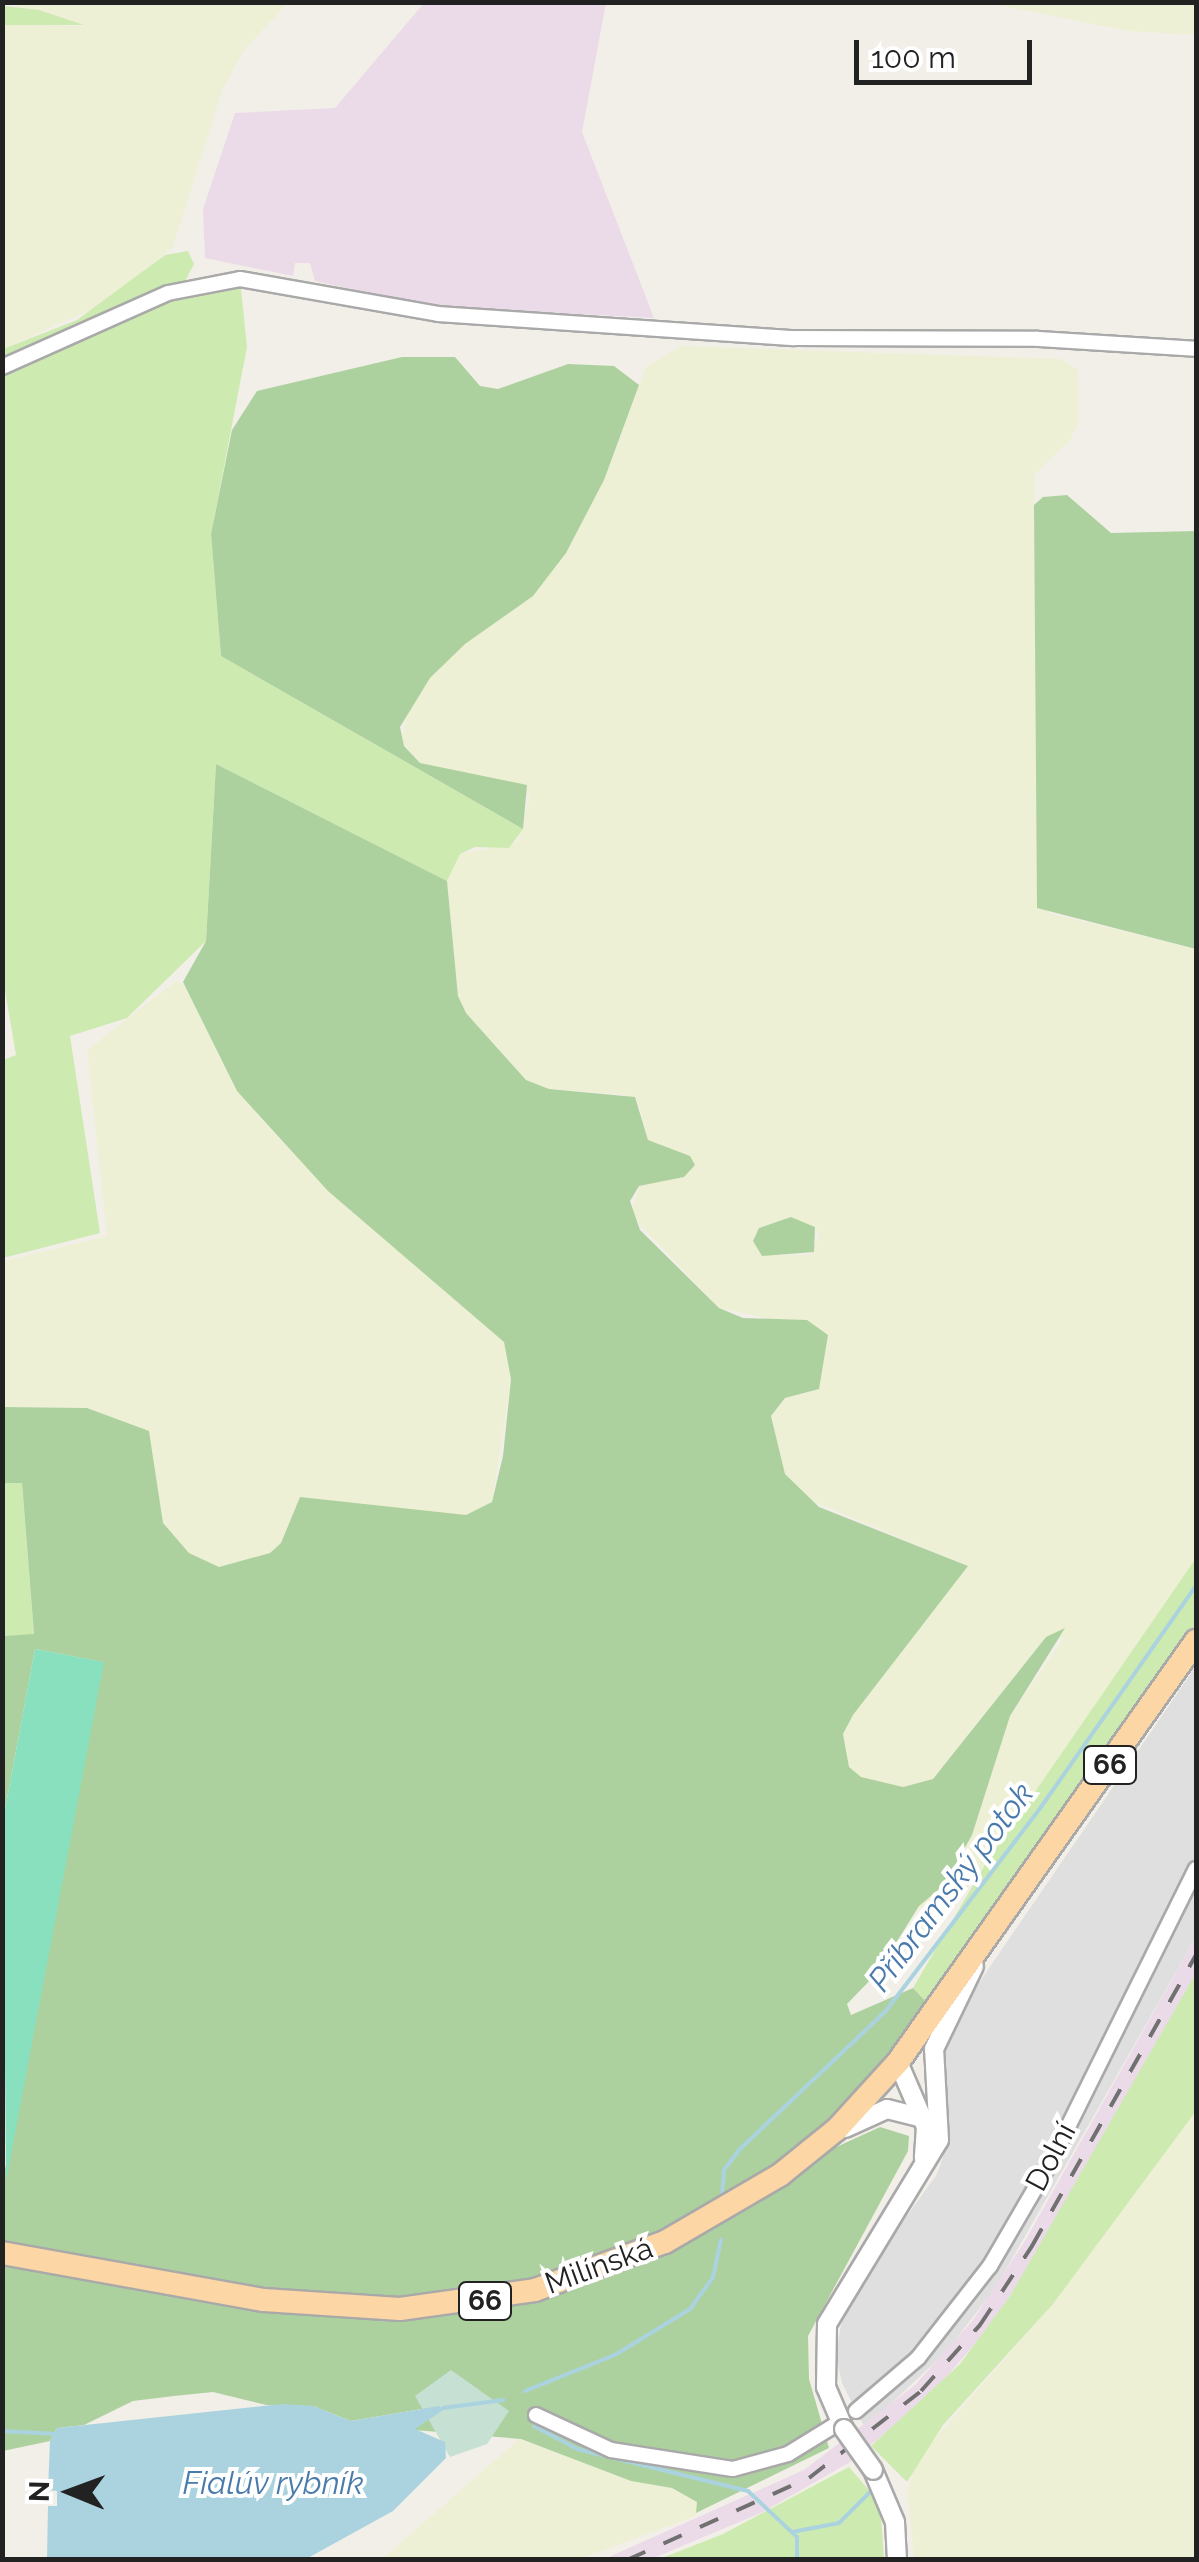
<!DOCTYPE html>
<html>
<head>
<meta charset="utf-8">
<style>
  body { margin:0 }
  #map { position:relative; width:1199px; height:2562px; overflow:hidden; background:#f2efe9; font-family:Raleway,sans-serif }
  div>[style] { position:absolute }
  .residential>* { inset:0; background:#e0dfdf }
  .industrial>* { inset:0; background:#ebdbe8 }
  .farmland>* { inset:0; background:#eef0d5 }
  .grass>* { inset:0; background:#cdebb0 }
  .forest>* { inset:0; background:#add19e }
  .wetland>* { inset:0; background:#c6e0d4 }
  .pitch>* { inset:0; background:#88e0be }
  .water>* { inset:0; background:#aad3df }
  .stream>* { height:4px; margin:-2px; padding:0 2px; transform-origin:2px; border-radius:2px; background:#aad3df }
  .roads { filter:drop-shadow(2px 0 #a9a9a9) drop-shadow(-2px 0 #a9a9a9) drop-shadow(0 2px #a9a9a9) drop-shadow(0 -2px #a9a9a9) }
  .minor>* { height:14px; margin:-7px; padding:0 7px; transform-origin:7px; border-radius:7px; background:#fff }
  .tertiary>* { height:18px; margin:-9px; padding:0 9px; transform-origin:9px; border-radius:9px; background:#fff }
  .primary>* { height:22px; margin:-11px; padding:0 11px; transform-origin:11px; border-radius:11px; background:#fcd6a4 }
  .rail>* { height:4px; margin-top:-2px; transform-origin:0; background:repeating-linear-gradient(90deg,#707070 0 20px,transparent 0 40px) }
  .bridges { filter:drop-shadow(2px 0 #a9a9a9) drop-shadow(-2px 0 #a9a9a9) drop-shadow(0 2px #a9a9a9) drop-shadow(0 -2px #a9a9a9) }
  .tertiary-bridge>* { height:18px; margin:-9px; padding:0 9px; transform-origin:9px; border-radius:9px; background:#fff }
  span { translate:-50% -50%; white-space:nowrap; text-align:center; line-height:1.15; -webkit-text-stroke:8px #fff; paint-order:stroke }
  .shield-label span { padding:2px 8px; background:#fff; border:2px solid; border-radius:8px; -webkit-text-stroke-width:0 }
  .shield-label { font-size:28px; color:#222; font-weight:700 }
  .street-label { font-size:30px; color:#222 }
  .water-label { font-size:32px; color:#4a7aab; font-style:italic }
  .frame { position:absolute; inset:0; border:5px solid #222; pointer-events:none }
  .north { position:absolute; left:20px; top:2442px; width:100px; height:100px; -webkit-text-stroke:8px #fff; paint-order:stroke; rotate:271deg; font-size:28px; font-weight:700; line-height:40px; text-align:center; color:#222 }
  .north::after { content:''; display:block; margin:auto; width:35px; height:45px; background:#222; clip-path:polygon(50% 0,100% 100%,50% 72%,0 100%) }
  .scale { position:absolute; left:854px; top:40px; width:178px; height:45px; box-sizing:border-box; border:5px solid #222; border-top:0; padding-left:12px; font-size:30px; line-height:35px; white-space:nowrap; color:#222; -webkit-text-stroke:8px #fff; paint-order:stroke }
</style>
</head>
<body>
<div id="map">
  <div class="residential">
    <div style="clip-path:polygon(1196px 1666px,1196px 1937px,996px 2287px,946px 2352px,865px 2428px,842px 2383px,836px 2354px,845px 2302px,937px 2174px,950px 2137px,942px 2065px,950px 2025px)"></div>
  </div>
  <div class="industrial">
    <div style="clip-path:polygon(424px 3px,606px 3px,582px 132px,654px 318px,428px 306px,315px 281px,310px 263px,295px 263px,293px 276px,205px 258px,203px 209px,235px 113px,335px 108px)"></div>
    <div style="clip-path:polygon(1196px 1937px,1196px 1973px,1040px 2251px,987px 2330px,928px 2398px,850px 2462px,761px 2513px,651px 2559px,602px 2560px,804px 2470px,915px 2385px,973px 2320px,1025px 2241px)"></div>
  </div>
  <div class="farmland">
    <div style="clip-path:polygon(3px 2px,288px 3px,244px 50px,222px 91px,173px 247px,103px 304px,3px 349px,3px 25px,82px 26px)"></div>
    <div style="clip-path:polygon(990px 3px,1196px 3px,1196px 35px,1127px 31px)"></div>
    <div style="clip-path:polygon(evenodd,681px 346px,1061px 359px,1078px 370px,1079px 420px,1071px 439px,1035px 474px,1037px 882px,1049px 913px,1196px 949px,1196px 1558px,986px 1863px,939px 1927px,927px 1930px,919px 1925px,919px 1906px,944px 1885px,972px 1835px,1010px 1716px,1064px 1638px,1046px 1637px,933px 1779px,903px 1787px,861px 1777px,849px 1767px,843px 1734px,853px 1715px,968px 1566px,803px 1497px,785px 1473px,771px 1416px,786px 1398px,819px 1389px,823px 1361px,774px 1320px,719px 1308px,631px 1215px,639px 1186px,684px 1177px,679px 1152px,648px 1140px,639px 1105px,628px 1095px,549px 1089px,526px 1080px,466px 1013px,458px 996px,447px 881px,460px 854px,518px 842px,530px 795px,420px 763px,402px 742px,407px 710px,430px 678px,604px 480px,646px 367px,681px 346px,791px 1217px,815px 1227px,819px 1236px,810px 1255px,762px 1255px,753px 1240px,760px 1227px,791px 1217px)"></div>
    <div style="clip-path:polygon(176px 981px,188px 987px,237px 1091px,291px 1151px,504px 1342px,511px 1379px,492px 1502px,466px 1515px,436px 1515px,300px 1497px,281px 1543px,270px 1553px,219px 1567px,189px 1553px,163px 1523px,148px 1431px,87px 1408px,3px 1407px,3px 1261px,107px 1236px,87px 1050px)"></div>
    <div style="clip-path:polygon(1196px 2111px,1196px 2559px,914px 2559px,907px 2492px,917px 2459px,1053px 2304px)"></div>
    <div style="clip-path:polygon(519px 2439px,631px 2481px,672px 2488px,698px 2502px,696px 2516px,580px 2559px,381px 2560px)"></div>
  </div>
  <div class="grass">
    <div style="clip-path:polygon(5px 6px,39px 10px,84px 25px,3px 25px)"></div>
    <div style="clip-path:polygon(188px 251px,194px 264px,182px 287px,240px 279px,247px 347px,211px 534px,221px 656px,523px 829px,509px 848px,475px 847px,460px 854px,447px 881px,216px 764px,206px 941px,127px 1018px,70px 1036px,100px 1233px,3px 1258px,3px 1060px,16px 1055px,2px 973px,3px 349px,77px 320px,165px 255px)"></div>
    <div style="clip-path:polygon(2px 1483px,22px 1483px,34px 1635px,3px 1636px)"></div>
    <div style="clip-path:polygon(1196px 1558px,1196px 1623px,930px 2006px,913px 1988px,986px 1863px)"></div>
    <div style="clip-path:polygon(1196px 1973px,1196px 2111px,1053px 2304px,943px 2425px,907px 2482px,871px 2446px,960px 2364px,1010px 2296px)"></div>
    <div style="clip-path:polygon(849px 2467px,880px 2503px,884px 2559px,657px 2560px,723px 2534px)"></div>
  </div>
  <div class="forest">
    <div style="clip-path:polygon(402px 357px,455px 357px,480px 386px,498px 389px,568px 364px,614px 366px,639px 385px,604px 480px,566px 553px,533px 596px,465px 644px,430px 678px,400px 727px,404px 746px,420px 763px,527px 785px,523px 829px,221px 656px,211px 534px,232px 430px,257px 391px)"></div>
    <div style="clip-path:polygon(1067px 495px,1111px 533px,1196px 531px,1196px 949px,1037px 908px,1034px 505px,1043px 497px)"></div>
    <div style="clip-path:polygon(216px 764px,447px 881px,458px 996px,466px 1013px,526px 1080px,549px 1089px,635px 1097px,648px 1140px,690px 1156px,695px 1165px,684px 1177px,639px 1186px,630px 1201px,640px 1230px,719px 1308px,743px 1318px,807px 1320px,828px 1335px,819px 1389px,785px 1398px,771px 1416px,785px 1474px,819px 1507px,968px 1566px,853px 1715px,843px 1734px,849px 1767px,861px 1777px,903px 1787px,933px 1779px,1046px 1637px,1065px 1628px,1010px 1716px,972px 1835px,944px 1885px,919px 1906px,878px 1972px,847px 2004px,851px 2015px,913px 1988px,930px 2006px,888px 2059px,808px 2139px,738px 2189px,661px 2234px,532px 2280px,400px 2299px,266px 2290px,3px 2243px,3px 2180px,103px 1662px,35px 1649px,3px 1820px,3px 1636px,34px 1634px,22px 1483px,3px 1483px,3px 1407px,87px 1408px,149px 1431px,163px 1523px,189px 1553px,219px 1567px,270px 1553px,281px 1543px,300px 1497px,466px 1515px,492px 1502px,503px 1456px,511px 1379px,504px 1342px,328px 1191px,237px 1091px,183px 982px,206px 941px)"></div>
    <div style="clip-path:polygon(791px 1217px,815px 1227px,814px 1252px,762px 1256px,753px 1241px,759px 1228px)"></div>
    <div style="clip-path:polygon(880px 2127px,909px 2136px,908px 2151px,808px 2336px,809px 2379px,829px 2448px,696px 2513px,697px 2502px,672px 2488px,631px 2481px,521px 2439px,414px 2430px,439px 2406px,351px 2421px,313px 2406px,266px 2405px,213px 2392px,174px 2396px,133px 2401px,84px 2425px,57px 2428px,50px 2441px,3px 2451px,2px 2263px,341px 2318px,491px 2310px,587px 2284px,669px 2251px,821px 2154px)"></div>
  </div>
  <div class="wetland">
    <div style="clip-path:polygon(451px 2370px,509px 2411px,487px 2444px,450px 2457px,415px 2396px)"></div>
  </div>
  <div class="pitch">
    <div style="clip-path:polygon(35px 1649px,104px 1662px,6px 2181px,3px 1820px)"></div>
  </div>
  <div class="water">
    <div style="clip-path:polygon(282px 2404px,313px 2406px,351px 2421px,439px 2406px,443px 2410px,415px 2429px,445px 2442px,446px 2458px,393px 2511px,306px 2559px,47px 2559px,48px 2506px,57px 2506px,57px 2491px,48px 2490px,50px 2441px,57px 2428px)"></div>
  </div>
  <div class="stream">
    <div style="left:722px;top:2194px;width:24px;rotate:-85deg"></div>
    <div style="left:724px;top:2170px;width:26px;rotate:-53deg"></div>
    <div style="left:740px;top:2149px;width:199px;rotate:-43.4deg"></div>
    <div style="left:885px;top:2012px;width:258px;rotate:-52.7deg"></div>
    <div style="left:1041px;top:1807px;width:270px;rotate:-55deg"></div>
    <div style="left:525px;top:2391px;width:97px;rotate:-21.8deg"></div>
    <div style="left:615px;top:2355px;width:88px;rotate:-31.5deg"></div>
    <div style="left:690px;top:2309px;width:39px;rotate:-54deg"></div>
    <div style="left:713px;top:2277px;width:38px;rotate:-78deg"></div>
    <div style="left:443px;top:2408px;width:61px;rotate:-7.6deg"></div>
    <div style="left:534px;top:2426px;width:49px;rotate:28.1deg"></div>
    <div style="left:577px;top:2449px;width:176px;rotate:13.8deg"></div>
    <div style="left:748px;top:2491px;width:67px;rotate:43.2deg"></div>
    <div style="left:797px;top:2537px;width:23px;rotate:90deg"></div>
    <div style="left:2px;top:2431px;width:54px;rotate:3.2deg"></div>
    <div style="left:792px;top:2532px;width:48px;rotate:-10.8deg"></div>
    <div style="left:839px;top:2523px;width:47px;rotate:-45deg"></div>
  </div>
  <div class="roads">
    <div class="minor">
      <div style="left:2px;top:367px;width:182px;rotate:-24deg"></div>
      <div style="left:168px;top:293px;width:73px;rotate:-11deg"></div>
      <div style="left:240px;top:279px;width:201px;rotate:10deg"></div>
      <div style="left:438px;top:314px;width:357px;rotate:3.9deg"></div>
      <div style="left:794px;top:338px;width:244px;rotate:0.2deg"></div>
      <div style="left:1038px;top:339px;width:158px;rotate:3.6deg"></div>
      <div style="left:856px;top:2411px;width:82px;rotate:-40.5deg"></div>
      <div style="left:918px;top:2358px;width:117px;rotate:-52deg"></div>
      <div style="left:990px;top:2266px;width:121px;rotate:-59.8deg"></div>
      <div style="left:1051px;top:2161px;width:326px;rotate:-63.6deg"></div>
      <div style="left:536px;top:2415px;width:83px;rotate:25deg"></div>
      <div style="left:611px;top:2450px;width:123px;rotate:8.9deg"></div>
      <div style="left:733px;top:2469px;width:57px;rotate:-15.3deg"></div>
      <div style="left:788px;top:2454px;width:61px;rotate:-31.6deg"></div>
    </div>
    <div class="tertiary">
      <div style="left:898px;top:2062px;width:71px;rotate:66.7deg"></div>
      <div style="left:926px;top:2127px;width:31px;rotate:94deg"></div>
      <div style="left:845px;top:2128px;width:46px;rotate:-24.3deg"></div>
      <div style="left:887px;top:2109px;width:37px;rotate:14deg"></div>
      <div style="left:844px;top:2429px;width:46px;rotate:-113.2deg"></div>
      <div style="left:826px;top:2387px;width:63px;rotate:-89.1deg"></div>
      <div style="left:827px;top:2324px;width:215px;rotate:-58.7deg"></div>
      <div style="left:939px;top:2140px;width:91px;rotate:-93.1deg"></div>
      <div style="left:934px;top:2049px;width:92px;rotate:-64.3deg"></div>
      <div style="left:873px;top:2470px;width:56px;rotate:67.1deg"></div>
      <div style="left:895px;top:2522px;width:38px;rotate:87deg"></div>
    </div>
    <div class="primary">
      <div style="left:2px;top:2253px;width:266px;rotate:10.2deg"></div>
      <div style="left:264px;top:2300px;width:136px;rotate:3.8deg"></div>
      <div style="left:400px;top:2309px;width:136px;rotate:-8deg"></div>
      <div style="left:535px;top:2290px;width:139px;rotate:-20.3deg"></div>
      <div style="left:665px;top:2242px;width:133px;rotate:-30.2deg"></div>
      <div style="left:780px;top:2175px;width:73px;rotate:-38.9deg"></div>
      <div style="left:837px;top:2129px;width:91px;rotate:-47.7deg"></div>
      <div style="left:898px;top:2062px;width:516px;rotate:-54.71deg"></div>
    </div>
  </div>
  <div class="rail">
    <div style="left:627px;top:2560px;width:200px;rotate:-24.3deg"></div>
    <div style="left:809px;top:2478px;width:142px;rotate:-37.8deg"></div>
    <div style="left:921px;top:2391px;width:89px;rotate:-48.2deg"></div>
    <div style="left:980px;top:2325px;width:95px;rotate:-56.6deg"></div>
    <div style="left:1032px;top:2246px;width:334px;rotate:-60.6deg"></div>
  </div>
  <div class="bridges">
    <div class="tertiary-bridge">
      <div style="left:844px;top:2429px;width:50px;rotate:54.7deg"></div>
    </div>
  </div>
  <div class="shield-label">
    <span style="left:1110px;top:1765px">66</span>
    <span style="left:485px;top:2301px">66</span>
  </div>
  <div class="street-label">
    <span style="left:1051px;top:2157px;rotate:-62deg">Dolní</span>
    <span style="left:599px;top:2266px;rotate:-20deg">Milínská</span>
  </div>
  <div class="water-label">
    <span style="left:951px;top:1887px;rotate:-53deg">Příbramský potok</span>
    <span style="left:273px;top:2483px">Fialúv rybník</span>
  </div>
  <div class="frame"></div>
  <div class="north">N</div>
  <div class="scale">100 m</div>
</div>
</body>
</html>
